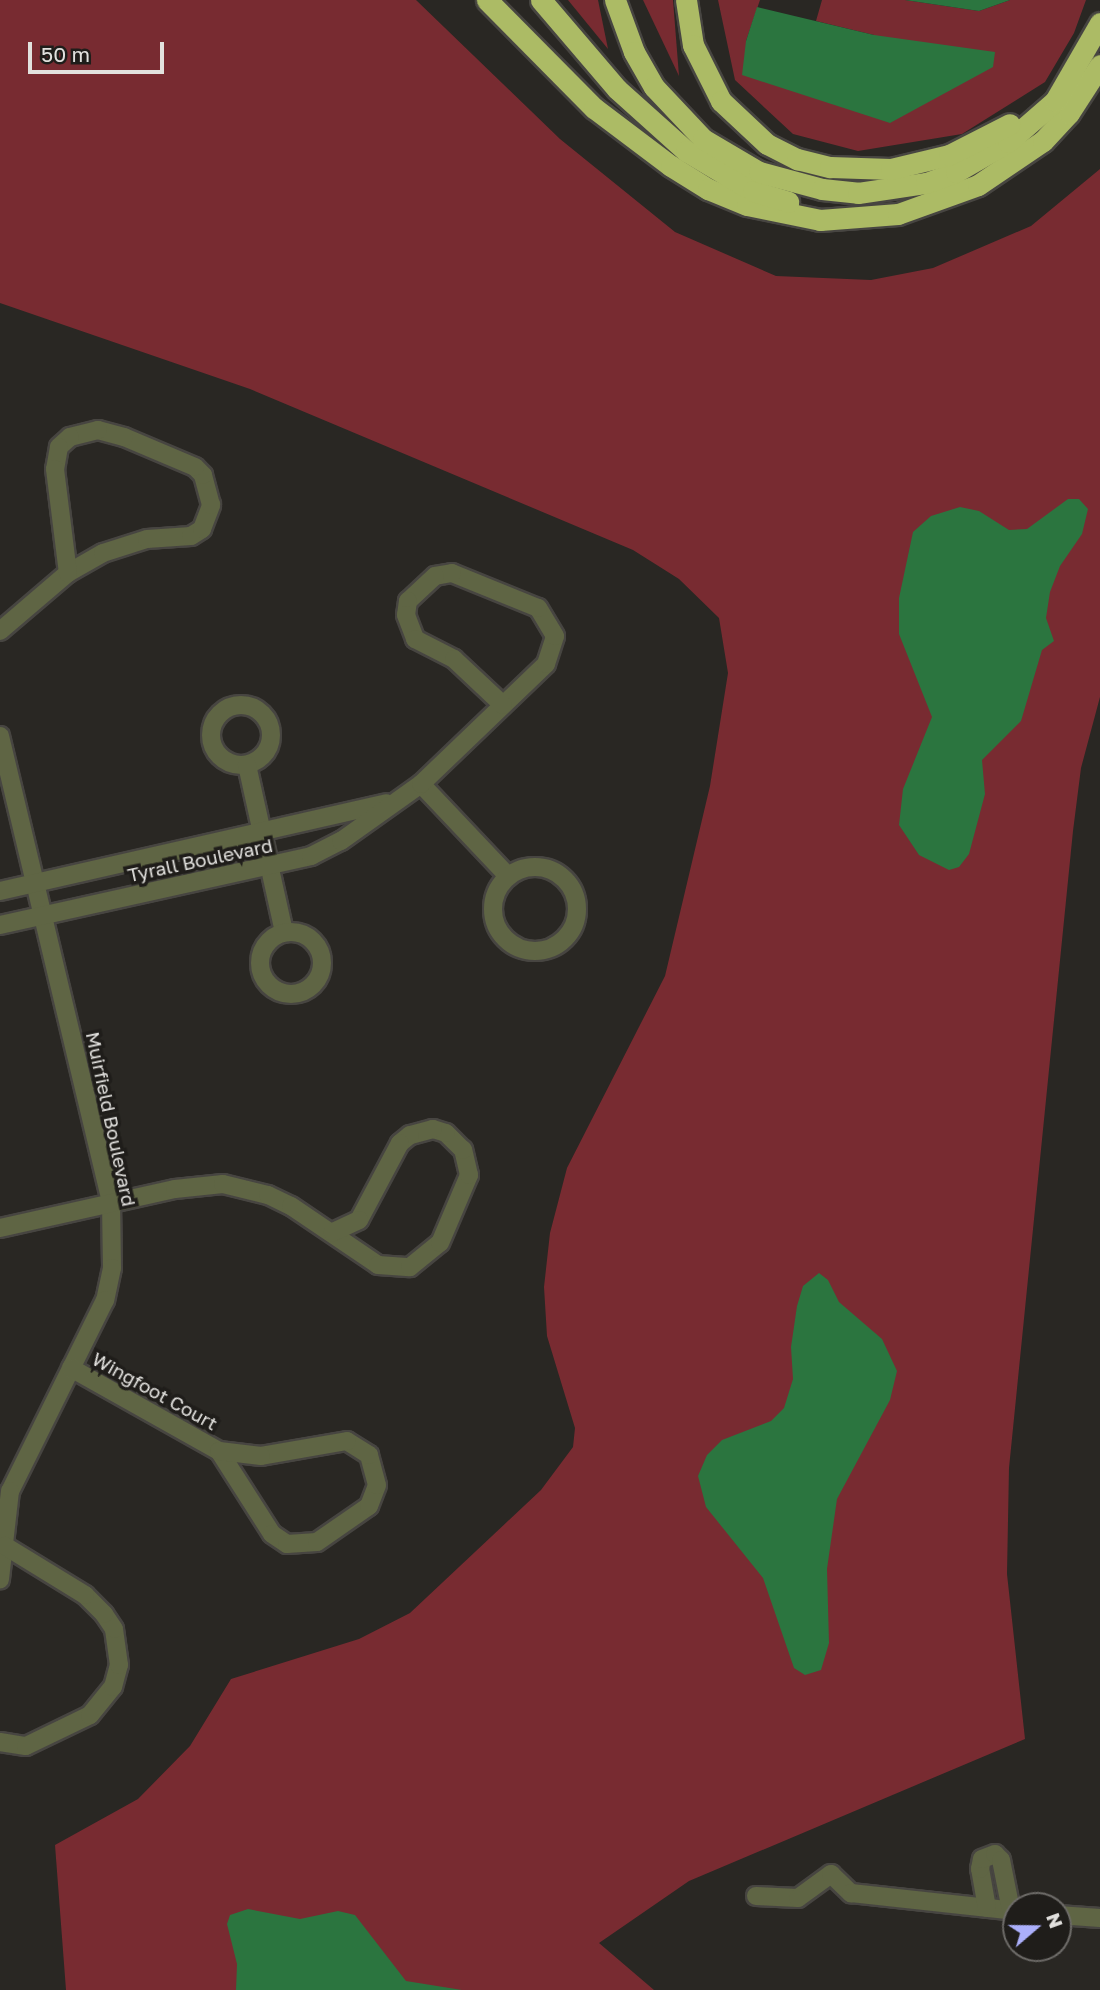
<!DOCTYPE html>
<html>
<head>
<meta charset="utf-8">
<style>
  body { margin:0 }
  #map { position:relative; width:1100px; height:1990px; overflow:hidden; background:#292723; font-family:"Golos Text",sans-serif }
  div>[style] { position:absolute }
  .green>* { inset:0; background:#782b31 }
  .water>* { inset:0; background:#2b753f }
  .roads { filter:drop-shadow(2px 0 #474541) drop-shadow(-2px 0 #474541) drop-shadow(0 2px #474541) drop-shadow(0 -2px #474541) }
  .minor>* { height:18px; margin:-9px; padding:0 9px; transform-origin:9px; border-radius:9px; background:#5f6544 }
  .minor>.ring { margin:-9px; padding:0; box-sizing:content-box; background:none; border:18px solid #5f6544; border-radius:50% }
  .highway>* { height:21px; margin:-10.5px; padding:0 10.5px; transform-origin:10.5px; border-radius:10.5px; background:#acbb65 }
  span { translate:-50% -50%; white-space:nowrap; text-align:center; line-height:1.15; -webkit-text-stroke:7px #1f1d1a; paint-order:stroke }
  .street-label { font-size:19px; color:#e2e1de }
  .north { position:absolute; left:1002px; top:1892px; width:70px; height:70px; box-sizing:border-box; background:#1f1d1a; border:2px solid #6d6b68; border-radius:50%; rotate:70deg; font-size:19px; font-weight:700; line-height:28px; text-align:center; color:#e2e1de }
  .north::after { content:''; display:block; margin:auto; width:24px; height:32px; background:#abaffb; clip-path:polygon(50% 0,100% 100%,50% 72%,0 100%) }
  .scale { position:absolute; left:28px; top:42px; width:136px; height:32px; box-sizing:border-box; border:4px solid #e2e1de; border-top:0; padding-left:9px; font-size:21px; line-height:24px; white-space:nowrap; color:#e2e1de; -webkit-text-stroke:5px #1f1d1a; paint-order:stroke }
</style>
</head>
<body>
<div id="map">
  <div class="green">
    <div style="clip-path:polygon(0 0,416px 0,560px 139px,675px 232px,776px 276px,871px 280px,933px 268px,1031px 226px,1100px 169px,1100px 697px,1081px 768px,1073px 831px,1009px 1468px,1007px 1574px,1025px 1739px,689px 1881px,599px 1943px,654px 1990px,66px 1990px,55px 1845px,138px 1799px,190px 1746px,231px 1679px,359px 1639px,410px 1613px,541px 1490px,573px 1447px,575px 1428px,547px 1336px,544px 1287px,550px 1233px,567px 1168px,665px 976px,710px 786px,728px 673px,719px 618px,679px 579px,633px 550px,250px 389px,0 303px)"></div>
    <div style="clip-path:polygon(568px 0,598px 0,608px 49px)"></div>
    <div style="clip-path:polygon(643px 0,673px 0,679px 76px)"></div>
    <div style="clip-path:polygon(718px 0,760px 0,746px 41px,874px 35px,816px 21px,822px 0,905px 0,979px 11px,1010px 0,1086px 0,1074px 33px,1045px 82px,962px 134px,858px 151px,793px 134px,735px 80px)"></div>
  </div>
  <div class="water">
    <div style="clip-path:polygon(905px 0,1010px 0,979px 11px)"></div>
    <div style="clip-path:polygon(757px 7px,874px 35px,995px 52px,993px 67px,890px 123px,742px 75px,746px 41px)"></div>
    <div style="clip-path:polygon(1068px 499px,1079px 499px,1088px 509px,1082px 534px,1060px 566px,1050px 592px,1046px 618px,1054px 641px,1042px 650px,1021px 721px,982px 760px,985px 794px,969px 854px,959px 867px,949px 870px,919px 855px,899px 825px,903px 789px,932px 717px,899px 634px,899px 598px,913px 532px,931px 516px,960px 507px,979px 511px,1009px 530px,1027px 529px)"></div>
    <div style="clip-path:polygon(819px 1273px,828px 1280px,839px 1302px,882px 1339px,897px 1371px,890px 1400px,837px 1499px,827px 1569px,829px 1643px,821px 1670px,805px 1675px,794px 1668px,763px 1578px,706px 1507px,698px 1476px,707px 1455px,722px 1440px,771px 1421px,784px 1408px,793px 1379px,791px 1347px,797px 1306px,803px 1286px)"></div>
    <div style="clip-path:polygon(248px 1909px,300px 1919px,338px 1911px,355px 1915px,406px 1981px,462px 1990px,236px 1990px,237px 1964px,227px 1924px,230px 1915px)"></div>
  </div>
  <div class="roads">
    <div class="minor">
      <div style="left:0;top:631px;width:89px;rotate:-40.5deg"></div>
      <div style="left:68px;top:573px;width:40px;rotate:-29.7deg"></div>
      <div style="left:103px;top:553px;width:46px;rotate:-17.7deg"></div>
      <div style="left:147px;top:539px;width:44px;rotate:-3.9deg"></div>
      <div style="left:191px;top:536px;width:13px;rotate:-32deg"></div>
      <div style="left:202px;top:529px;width:26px;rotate:-69deg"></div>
      <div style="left:211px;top:505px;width:31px;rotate:-105deg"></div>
      <div style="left:203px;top:475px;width:11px;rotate:-135deg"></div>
      <div style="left:195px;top:467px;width:77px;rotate:-157.1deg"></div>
      <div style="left:124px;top:437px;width:27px;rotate:-165deg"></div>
      <div style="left:98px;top:430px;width:29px;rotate:166deg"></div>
      <div style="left:70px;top:437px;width:15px;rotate:138deg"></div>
      <div style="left:59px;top:447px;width:22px;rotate:100deg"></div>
      <div style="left:55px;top:469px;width:105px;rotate:82.9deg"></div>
      <div class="ring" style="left:211px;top:705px;width:42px;height:42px"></div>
      <div style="left:0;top:736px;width:480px;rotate:76.6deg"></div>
      <div style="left:111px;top:1203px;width:65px;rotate:89.1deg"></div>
      <div style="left:112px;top:1268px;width:33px;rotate:102deg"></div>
      <div style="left:105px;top:1300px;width:213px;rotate:116.4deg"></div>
      <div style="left:10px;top:1491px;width:89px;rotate:96.5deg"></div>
      <div style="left:247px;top:765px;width:171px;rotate:77.5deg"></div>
      <div style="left:421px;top:784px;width:127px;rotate:46.6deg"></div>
      <div class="ring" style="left:493px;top:867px;width:66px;height:66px"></div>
      <div style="left:0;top:891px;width:396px;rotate:-12.8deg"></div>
      <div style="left:0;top:925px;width:319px;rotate:-12.5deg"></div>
      <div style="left:311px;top:856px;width:34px;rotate:-27deg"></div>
      <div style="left:341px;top:841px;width:98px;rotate:-35.5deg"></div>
      <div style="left:421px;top:784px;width:173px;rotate:-43.8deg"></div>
      <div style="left:546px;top:664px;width:29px;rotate:-72deg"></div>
      <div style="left:555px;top:636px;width:33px;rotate:-121deg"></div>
      <div style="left:538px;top:608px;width:93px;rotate:-157.9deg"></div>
      <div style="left:452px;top:573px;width:17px;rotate:170deg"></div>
      <div style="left:435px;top:576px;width:37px;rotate:137deg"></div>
      <div style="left:408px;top:601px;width:14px;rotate:98deg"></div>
      <div style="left:406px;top:615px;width:26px;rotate:69deg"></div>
      <div style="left:415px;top:639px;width:44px;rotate:27.1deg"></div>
      <div style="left:454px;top:659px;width:67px;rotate:43.2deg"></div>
      <div class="ring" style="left:260px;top:932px;width:44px;height:44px"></div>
      <div style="left:0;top:1228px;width:179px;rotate:-12.6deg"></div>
      <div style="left:175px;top:1189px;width:48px;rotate:-5.9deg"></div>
      <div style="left:223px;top:1184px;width:46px;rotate:13.7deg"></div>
      <div style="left:268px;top:1195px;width:25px;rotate:26deg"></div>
      <div style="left:291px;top:1206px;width:105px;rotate:34.1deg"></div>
      <div style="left:378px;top:1265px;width:32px;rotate:4deg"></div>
      <div style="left:410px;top:1267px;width:38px;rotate:-39deg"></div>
      <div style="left:440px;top:1243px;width:74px;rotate:-66.9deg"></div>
      <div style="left:469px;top:1175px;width:26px;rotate:-103deg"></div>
      <div style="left:463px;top:1150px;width:24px;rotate:-135deg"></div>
      <div style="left:446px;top:1133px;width:14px;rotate:-163deg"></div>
      <div style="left:433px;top:1129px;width:24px;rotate:165deg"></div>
      <div style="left:410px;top:1135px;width:13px;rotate:141deg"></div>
      <div style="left:400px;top:1143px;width:87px;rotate:118deg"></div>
      <div style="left:359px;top:1220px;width:29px;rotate:155deg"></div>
      <div style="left:71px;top:1368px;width:170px;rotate:29.3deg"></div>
      <div style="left:219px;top:1451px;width:98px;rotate:57.4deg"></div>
      <div style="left:272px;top:1534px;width:18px;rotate:34deg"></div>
      <div style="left:287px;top:1544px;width:30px;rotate:-4deg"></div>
      <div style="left:317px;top:1542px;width:63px;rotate:-34.7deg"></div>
      <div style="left:369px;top:1506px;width:22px;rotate:-69deg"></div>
      <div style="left:377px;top:1485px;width:31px;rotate:-105deg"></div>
      <div style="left:369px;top:1455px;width:26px;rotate:-148deg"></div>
      <div style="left:347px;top:1441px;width:87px;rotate:170.1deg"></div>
      <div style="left:261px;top:1456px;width:42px;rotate:-173.2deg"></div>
      <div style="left:0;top:1742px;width:26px;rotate:9deg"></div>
      <div style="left:26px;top:1746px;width:71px;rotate:-25.8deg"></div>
      <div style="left:90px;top:1715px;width:36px;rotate:-51deg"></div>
      <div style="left:113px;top:1687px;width:23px;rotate:-75deg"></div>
      <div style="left:119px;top:1665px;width:36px;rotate:-98deg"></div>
      <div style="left:114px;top:1629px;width:18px;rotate:-124deg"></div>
      <div style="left:104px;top:1614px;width:27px;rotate:-135deg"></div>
      <div style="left:85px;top:1595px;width:94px;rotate:-148.5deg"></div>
      <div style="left:756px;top:1896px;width:42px;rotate:2.7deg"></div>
      <div style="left:798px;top:1898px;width:41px;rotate:-36deg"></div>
      <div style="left:831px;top:1874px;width:28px;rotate:44deg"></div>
      <div style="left:851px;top:1893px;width:166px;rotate:6.2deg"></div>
      <div style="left:987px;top:1908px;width:40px;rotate:-100deg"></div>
      <div style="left:980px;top:1869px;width:10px;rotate:-79deg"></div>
      <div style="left:982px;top:1859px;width:14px;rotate:-21deg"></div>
      <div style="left:995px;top:1854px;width:8px;rotate:45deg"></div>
      <div style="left:1001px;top:1860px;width:51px;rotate:78.7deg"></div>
      <div style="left:1058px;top:1915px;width:42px;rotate:4.1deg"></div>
    </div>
    <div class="highway">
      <div style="left:487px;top:0;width:152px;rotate:45.3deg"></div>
      <div style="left:594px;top:108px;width:96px;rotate:37deg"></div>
      <div style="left:671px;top:166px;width:44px;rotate:31.9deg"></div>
      <div style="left:708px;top:189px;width:42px;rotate:22.3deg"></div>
      <div style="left:747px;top:205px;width:75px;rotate:11.6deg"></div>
      <div style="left:820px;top:220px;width:78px;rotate:-4.4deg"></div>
      <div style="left:898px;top:214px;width:85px;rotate:-19.9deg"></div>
      <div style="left:978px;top:185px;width:78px;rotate:-34.1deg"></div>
      <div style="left:1043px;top:141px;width:38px;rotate:-47deg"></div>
      <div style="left:1069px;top:113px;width:57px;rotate:-57.1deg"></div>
      <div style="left:541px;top:0;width:117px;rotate:49.5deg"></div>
      <div style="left:617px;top:89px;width:93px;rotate:41.9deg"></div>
      <div style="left:686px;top:151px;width:78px;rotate:30.8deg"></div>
      <div style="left:753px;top:191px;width:37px;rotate:17deg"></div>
      <div style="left:615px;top:0;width:55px;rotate:69.9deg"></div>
      <div style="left:634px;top:52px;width:40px;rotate:60.3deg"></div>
      <div style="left:654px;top:87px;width:71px;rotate:46.7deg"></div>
      <div style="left:703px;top:139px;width:65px;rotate:30.5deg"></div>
      <div style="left:759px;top:172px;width:65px;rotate:15.1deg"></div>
      <div style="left:822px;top:189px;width:36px;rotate:6deg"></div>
      <div style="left:858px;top:193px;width:69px;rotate:-8.4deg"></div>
      <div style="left:926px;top:183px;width:32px;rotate:-20deg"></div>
      <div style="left:956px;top:172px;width:60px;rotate:-30deg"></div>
      <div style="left:1008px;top:142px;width:62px;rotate:-41.1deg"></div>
      <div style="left:1055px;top:101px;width:90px;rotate:-60deg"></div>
      <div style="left:686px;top:0;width:46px;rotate:81.2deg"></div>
      <div style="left:693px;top:45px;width:63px;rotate:63.4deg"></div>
      <div style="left:721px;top:101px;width:63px;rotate:43.1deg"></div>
      <div style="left:767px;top:144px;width:34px;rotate:27deg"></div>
      <div style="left:797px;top:159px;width:34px;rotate:14deg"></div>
      <div style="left:830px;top:167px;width:61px;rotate:1.9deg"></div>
      <div style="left:891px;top:169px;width:60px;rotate:-13.6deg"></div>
      <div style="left:949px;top:155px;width:68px;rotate:-26.9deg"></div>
    </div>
  </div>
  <div class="street-label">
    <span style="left:200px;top:860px;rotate:-12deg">Tyrall Boulevard</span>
    <span style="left:111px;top:1119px;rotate:78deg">Muirfield Boulevard</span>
    <span style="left:155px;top:1391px;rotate:29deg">Wingfoot Court</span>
  </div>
  <div class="north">N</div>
  <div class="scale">50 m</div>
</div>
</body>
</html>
